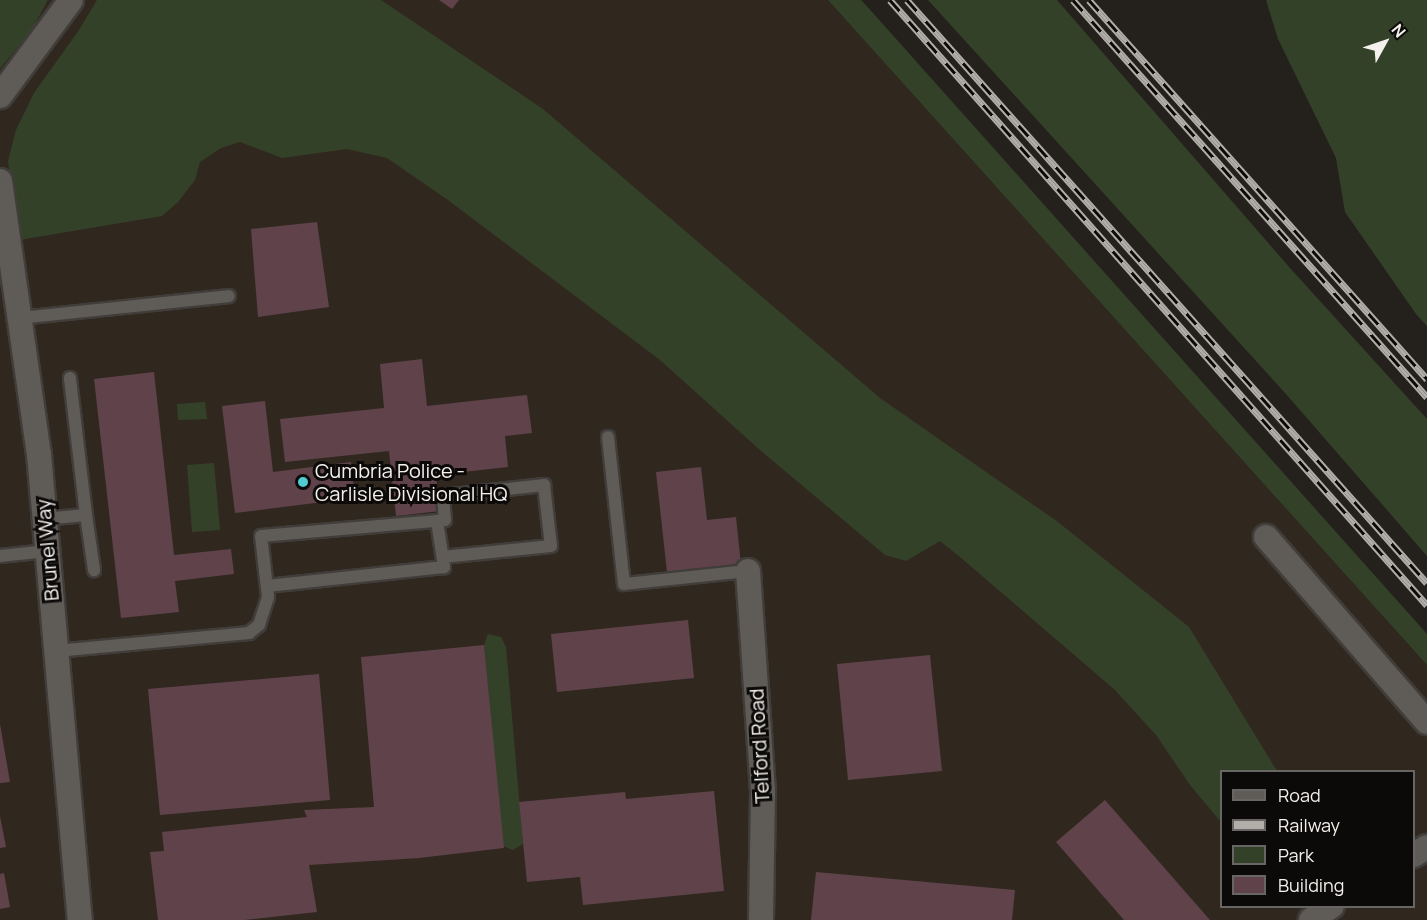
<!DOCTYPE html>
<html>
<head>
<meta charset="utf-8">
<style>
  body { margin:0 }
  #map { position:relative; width:1427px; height:920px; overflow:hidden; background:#24211c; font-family:Manrope,sans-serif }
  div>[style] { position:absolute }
  .built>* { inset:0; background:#30281f }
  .green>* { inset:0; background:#344129 }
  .building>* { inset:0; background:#60424b }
  .roads { filter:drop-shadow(2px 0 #403d3a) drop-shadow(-2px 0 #403d3a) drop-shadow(0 2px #403d3a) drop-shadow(0 -2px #403d3a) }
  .service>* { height:12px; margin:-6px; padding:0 6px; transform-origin:6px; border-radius:6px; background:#5f5b56 }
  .minor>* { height:24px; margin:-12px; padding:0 12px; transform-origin:12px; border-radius:12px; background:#5f5b56 }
  .rail>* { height:7px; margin-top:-3.5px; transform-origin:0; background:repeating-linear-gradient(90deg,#0c0a09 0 14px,#b1aeaa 0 28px); box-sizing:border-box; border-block:2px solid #b1aeaa }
  .dots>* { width:16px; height:16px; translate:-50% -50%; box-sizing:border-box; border:3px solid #0c0a09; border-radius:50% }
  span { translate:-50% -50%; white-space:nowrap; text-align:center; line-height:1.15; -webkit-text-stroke:6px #0c0a09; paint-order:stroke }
  .poi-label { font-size:20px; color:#f3f0ed }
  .left { translate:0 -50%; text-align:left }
  .street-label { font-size:20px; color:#f3f0ed }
  .legend { position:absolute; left:1220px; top:770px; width:195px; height:138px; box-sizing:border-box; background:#0c0a09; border:2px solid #686664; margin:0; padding:8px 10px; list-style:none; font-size:18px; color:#f3f0ed }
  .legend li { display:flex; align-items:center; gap:12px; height:30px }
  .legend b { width:30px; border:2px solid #686664 }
  .north { position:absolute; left:1355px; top:12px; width:60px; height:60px; -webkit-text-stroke:4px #0c0a09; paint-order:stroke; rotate:50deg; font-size:16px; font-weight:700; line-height:24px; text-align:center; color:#f3f0ed }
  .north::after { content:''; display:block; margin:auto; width:21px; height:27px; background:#f3f0ed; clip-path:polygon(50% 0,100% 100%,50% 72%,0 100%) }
</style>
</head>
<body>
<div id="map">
  <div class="built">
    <div style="clip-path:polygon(evenodd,48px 0,828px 0,1427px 665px,1427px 920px,0 920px,0 69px,33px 28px,48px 0,1222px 772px,1414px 772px,1414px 906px,1222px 906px,1222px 772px)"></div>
  </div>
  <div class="green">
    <div style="clip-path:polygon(0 0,48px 0,33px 28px,0 69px)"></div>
    <div style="clip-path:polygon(97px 0,381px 0,543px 109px,880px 398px,1058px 522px,1189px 627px,1277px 771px,1222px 772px,1221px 822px,1190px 785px,1156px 735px,1115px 690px,960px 557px,940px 541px,906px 561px,885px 555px,760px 450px,660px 360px,448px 200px,387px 158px,347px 149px,282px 158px,240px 142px,221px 148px,200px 162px,195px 180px,178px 202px,162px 216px,19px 240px,8px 161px,16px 130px,34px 93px,79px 30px)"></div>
    <div style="clip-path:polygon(828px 0,861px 0,864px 3px,1427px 634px,1427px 665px)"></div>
    <div style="clip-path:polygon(928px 0,1057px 0,1290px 268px,1427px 419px,1427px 556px,1286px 394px)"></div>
    <div style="clip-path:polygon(1266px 0,1427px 0,1427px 326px,1416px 314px,1345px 212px,1336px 158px,1278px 39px)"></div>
    <div style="clip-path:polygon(205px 402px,207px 419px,178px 420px,177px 404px)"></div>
    <div style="clip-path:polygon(214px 463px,220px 530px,192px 532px,187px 465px)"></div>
    <div style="clip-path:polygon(488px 634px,501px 637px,506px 647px,523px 844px,513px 850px,503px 846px,484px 645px)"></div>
  </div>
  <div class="building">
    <div style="clip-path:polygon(439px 0,459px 0,452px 9px)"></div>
    <div style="clip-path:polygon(317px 222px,329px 307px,258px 317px,251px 229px)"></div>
    <div style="clip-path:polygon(422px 359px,427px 406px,527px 395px,532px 433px,505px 436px,508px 467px,436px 475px,440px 511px,396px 516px,389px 451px,285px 462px,280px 419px,384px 408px,380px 364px)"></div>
    <div style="clip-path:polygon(154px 372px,174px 555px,231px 549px,234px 574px,175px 581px,179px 612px,121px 618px,94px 379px)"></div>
    <div style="clip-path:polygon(265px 401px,273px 472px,351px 462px,355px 498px,235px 513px,222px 406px)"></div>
    <div style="clip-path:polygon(701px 467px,707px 520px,736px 517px,741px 565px,667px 572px,656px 472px)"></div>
    <div style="clip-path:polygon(688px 620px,694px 678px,557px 692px,551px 634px)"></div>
    <div style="clip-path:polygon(484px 645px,504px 848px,419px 858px,309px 865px,317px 912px,244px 920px,158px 920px,150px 852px,164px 851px,162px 832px,307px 817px,304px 810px,374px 807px,361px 657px)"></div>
    <div style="clip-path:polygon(930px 655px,942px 771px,848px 780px,837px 664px)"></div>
    <div style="clip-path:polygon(319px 674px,330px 800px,160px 815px,148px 689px)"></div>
    <div style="clip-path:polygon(0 724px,10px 782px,0 783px)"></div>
    <div style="clip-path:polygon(714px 791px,724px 891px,583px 905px,580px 877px,527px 882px,519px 802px,625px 792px,626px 799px)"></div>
    <div style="clip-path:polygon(1105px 800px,1210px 920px,1124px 920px,1056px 842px)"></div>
    <div style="clip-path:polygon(0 816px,6px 847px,0 848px)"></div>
    <div style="clip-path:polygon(816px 872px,1015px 890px,1012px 920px,811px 920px)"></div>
    <div style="clip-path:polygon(4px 873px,10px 907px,0 909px,0 874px)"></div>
  </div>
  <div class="roads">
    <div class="service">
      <div style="left:20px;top:318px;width:210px;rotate:-6deg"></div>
      <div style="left:608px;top:437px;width:148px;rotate:83.8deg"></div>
      <div style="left:624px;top:584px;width:125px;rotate:-6deg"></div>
      <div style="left:86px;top:515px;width:56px;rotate:81.7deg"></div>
      <div style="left:44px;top:519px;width:42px;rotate:-5.4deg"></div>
      <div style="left:86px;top:515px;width:138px;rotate:-96.7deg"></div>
      <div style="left:437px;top:521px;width:8px;rotate:-7deg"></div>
      <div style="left:445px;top:520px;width:24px;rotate:-95deg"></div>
      <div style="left:443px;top:496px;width:102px;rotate:-6.2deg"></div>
      <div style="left:544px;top:485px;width:61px;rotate:83.5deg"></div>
      <div style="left:551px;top:546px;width:109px;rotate:174.2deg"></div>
      <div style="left:0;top:556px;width:47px;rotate:-6.1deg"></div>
      <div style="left:56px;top:651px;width:194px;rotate:-5.3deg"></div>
      <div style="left:249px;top:633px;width:13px;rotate:-39deg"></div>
      <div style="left:259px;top:625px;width:29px;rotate:-72deg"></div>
      <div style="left:268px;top:597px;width:61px;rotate:-96.5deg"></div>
      <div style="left:261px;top:536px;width:177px;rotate:-4.9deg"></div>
      <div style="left:437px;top:521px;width:47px;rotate:81.3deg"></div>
      <div style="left:444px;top:567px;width:178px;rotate:173.9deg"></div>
    </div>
    <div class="minor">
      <div style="left:0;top:96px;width:119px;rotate:-53.5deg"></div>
      <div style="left:0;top:181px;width:276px;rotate:81.9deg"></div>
      <div style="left:39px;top:454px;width:468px;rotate:85deg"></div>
      <div style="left:1266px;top:537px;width:245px;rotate:49deg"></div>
      <div style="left:748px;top:571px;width:222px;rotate:86.1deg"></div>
      <div style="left:763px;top:792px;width:128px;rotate:90.9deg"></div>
      <div style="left:1414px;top:855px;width:15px;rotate:-32deg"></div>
      <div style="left:1311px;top:920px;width:25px;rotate:-34deg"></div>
    </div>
  </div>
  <div class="rail">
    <div style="left:890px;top:0;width:809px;rotate:48.41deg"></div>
    <div style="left:907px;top:0;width:781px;rotate:48.27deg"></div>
    <div style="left:1073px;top:0;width:532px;rotate:48.28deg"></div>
    <div style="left:1089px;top:0;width:508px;rotate:48.27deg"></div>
  </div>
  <div class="dots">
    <div style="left:303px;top:482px;background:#51ccd2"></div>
  </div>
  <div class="poi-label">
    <span class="left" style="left:315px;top:482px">Cumbria Police -<br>Carlisle Divisional HQ</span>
  </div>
  <div class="street-label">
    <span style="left:47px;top:550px;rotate:-95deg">Brunel Way</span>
    <span style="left:759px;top:746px;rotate:-93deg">Telford Road</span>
  </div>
  <ul class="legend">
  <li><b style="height:8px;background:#5f5b56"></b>Road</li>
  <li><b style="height:8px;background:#b1aeaa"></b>Railway</li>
  <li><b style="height:16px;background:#344129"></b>Park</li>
  <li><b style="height:16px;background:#60424b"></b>Building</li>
  </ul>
  <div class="north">N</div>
</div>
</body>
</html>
